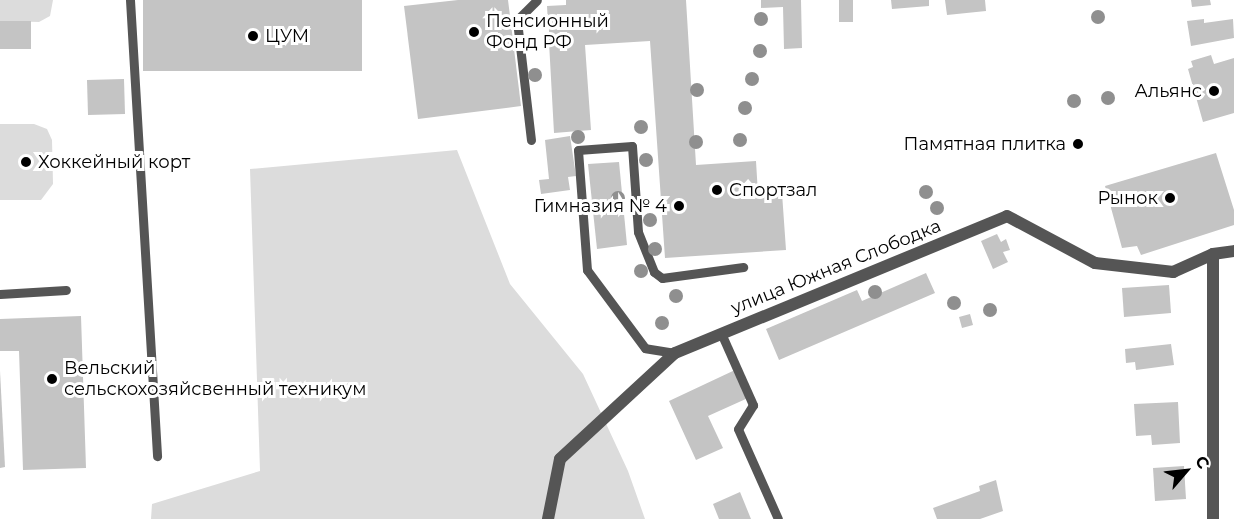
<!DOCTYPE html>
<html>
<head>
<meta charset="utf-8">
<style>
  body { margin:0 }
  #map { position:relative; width:1234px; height:519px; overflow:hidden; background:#fff; font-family:Montserrat,sans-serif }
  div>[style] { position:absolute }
  .green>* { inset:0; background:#dcdcdc }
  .building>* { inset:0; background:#c4c4c4 }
  .service>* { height:9px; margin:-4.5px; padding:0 4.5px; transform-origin:4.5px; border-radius:4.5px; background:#555 }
  .minor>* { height:12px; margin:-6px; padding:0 6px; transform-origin:6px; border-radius:6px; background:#555 }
  .trees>* { width:14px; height:14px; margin:-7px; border-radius:50%; background:#8f8f8f }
  .dots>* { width:16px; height:16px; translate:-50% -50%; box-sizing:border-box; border:3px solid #fff; border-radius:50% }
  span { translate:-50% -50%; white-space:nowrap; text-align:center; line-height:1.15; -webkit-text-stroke:6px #fff; paint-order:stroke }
  .poi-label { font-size:18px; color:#000 }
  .left { translate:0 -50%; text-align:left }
  .right { translate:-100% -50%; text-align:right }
  .street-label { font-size:18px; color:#000 }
  .north { position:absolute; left:1156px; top:441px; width:60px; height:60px; -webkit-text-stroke:4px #fff; paint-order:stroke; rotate:62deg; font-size:16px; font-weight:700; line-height:24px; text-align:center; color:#000 }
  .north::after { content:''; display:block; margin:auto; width:21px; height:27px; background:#000; clip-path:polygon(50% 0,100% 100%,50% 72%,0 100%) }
</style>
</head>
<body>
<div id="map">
  <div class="green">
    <div style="clip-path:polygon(0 0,53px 0,50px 16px,39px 22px,0 21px)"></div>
    <div style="clip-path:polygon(0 124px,34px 124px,47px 129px,52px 140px,53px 184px,41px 200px,0 200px)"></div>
    <div style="clip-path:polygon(457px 150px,510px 284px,583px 374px,628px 471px,645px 519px,151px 519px,152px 504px,260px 471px,250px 169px)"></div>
  </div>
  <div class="building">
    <div style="clip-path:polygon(143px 0,362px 0,362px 71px,143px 71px)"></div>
    <div style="clip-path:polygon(458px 0,508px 0,521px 106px,418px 119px,404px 6px)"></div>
    <div style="clip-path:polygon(566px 0,686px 0,696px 165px,756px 161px,758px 194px,782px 193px,786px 250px,665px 258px,650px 41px,585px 45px,591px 130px,554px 133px,547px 6px,566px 5px)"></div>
    <div style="clip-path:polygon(761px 0,801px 0,802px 48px,784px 49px,783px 7px,761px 8px)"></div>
    <div style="clip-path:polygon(839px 0,853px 0,853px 22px,839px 22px)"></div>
    <div style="clip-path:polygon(891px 0,929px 0,929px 6px,892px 9px)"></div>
    <div style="clip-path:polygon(945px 0,985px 0,986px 11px,947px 15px)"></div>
    <div style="clip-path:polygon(1191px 0,1210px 0,1211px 5px,1192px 7px)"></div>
    <div style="clip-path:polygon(1204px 19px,1204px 23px,1233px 19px,1234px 38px,1191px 46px,1187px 21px)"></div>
    <div style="clip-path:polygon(0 21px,31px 21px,31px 49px,0 49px)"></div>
    <div style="clip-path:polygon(1211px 55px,1214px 64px,1234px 58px,1234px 113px,1203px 122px,1188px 69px,1193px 67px,1191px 61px)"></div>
    <div style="clip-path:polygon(124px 79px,125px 114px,88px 115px,87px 80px)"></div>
    <div style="clip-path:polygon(570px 136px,576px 176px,568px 177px,570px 190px,541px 194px,539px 180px,549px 179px,545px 140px)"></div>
    <div style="clip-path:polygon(1216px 153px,1234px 210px,1234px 225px,1141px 255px,1137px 246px,1122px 248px,1105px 186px)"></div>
    <div style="clip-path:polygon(619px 162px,627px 245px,597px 249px,588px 164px)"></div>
    <div style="clip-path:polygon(997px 234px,1001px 242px,1006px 239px,1010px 250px,1003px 252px,1008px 262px,993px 269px,981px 241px)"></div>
    <div style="clip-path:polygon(926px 273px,935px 293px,779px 360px,766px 329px,857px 290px,862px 301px)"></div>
    <div style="clip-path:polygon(1169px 285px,1171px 313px,1124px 317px,1122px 288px)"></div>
    <div style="clip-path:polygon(970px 314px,973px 325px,962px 328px,959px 317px)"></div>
    <div style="clip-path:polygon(81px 316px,86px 468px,23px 470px,19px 351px,0 351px,0 319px)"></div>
    <div style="clip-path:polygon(1171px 344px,1174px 365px,1136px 370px,1135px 362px,1126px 363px,1125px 349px)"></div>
    <div style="clip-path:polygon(735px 370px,748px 398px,708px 416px,723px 448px,696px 460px,669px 401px)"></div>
    <div style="clip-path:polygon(0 371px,5px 467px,0 468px)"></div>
    <div style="clip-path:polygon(1178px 402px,1180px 443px,1152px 445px,1151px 435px,1136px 436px,1134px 404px)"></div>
    <div style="clip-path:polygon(1184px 466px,1186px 499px,1155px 501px,1153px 468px)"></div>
    <div style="clip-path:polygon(996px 480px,1003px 511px,980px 519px,937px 519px,933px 508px,980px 491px,979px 486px)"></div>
    <div style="clip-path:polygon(740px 492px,751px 519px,719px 519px,713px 504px)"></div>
  </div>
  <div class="service">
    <div style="left:130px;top:0;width:457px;rotate:86.6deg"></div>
    <div style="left:531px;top:140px;width:121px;rotate:-96.7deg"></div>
    <div style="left:517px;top:20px;width:28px;rotate:-45deg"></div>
    <div style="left:0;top:294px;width:66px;rotate:-3.5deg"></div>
    <div style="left:721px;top:333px;width:79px;rotate:66deg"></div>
    <div style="left:753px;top:405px;width:28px;rotate:122deg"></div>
    <div style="left:738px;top:429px;width:98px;rotate:66deg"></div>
    <div style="left:675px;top:353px;width:30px;rotate:-171deg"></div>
    <div style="left:645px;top:348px;width:97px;rotate:-126.6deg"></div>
    <div style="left:587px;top:270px;width:120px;rotate:-94.3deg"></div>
    <div style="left:578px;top:150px;width:54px;rotate:-4.2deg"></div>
    <div style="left:632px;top:146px;width:86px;rotate:86deg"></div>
    <div style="left:638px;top:232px;width:43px;rotate:68.2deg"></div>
    <div style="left:654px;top:272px;width:10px;rotate:37deg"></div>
    <div style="left:662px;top:278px;width:82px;rotate:-7.7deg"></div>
  </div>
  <div class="minor">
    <div style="left:548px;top:519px;width:61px;rotate:-78.7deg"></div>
    <div style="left:560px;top:459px;width:156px;rotate:-42.7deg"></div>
    <div style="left:675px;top:353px;width:359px;rotate:-22.4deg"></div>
    <div style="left:1007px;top:216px;width:100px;rotate:28.1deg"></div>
    <div style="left:1095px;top:263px;width:79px;rotate:6.6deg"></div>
    <div style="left:1173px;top:272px;width:44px;rotate:-24.2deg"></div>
    <div style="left:1213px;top:519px;width:265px;rotate:-90deg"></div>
    <div style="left:1213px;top:254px;width:21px;rotate:-8deg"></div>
  </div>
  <div class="trees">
    <div style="left:1098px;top:17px"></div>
    <div style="left:761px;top:19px"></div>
    <div style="left:760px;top:51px"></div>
    <div style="left:535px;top:75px"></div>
    <div style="left:752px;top:79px"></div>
    <div style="left:697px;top:90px"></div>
    <div style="left:1108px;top:98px"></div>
    <div style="left:1074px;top:101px"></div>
    <div style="left:745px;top:108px"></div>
    <div style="left:641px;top:127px"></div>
    <div style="left:578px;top:137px"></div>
    <div style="left:740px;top:140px"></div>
    <div style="left:696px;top:142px"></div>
    <div style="left:646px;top:160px"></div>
    <div style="left:926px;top:192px"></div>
    <div style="left:618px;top:198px"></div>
    <div style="left:937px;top:208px"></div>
    <div style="left:650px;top:220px"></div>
    <div style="left:655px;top:249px"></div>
    <div style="left:641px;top:271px"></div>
    <div style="left:875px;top:292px"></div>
    <div style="left:676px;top:296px"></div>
    <div style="left:954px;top:303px"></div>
    <div style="left:990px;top:310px"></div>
    <div style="left:662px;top:323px"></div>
  </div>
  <div class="dots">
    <div style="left:474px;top:32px;background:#000"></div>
    <div style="left:253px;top:36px;background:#000"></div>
    <div style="left:1214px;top:91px;background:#000"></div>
    <div style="left:1078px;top:144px;background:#000"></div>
    <div style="left:26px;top:162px;background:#000"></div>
    <div style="left:717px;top:190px;background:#000"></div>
    <div style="left:1170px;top:198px;background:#000"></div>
    <div style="left:679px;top:206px;background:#000"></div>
    <div style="left:52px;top:379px;background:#000"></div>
  </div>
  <div class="poi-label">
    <span class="left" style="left:486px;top:32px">Пенсионный<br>Фонд РФ</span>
    <span class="left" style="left:265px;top:36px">ЦУМ</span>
    <span class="right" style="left:1202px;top:91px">Альянс</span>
    <span class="right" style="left:1066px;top:144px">Памятная плитка</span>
    <span class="left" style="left:38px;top:162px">Хоккейный корт</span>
    <span class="left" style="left:729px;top:190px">Спортзал</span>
    <span class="right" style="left:1158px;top:198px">Рынок</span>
    <span class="right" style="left:667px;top:206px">Гимназия № 4</span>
    <span class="left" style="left:64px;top:379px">Вельский<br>сельскохозяйсвенный техникум</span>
  </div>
  <div class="street-label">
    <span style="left:836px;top:267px;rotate:-22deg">улица Южная Слободка</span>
  </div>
  <div class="north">С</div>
</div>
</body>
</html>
